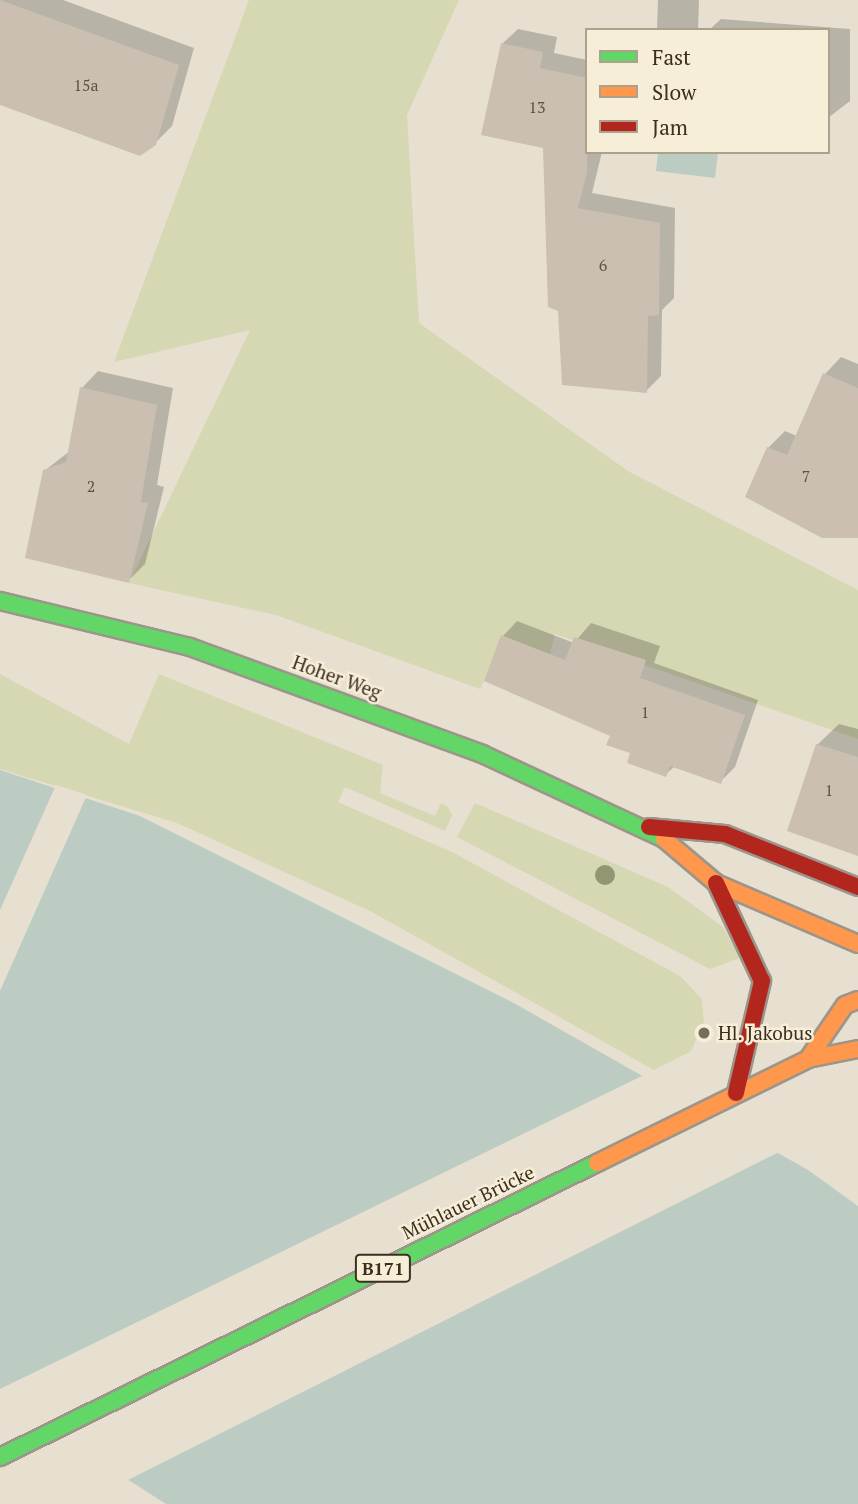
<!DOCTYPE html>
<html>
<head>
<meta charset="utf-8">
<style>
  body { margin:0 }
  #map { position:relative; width:858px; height:1504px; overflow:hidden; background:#e7e0d1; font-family:"PT Serif",serif }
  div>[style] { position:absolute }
  .green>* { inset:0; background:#d6d7b3 }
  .water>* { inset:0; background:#bcccc2 }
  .pier>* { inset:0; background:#e7e0d1 }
  .shadow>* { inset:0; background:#0003 }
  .building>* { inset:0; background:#cbbfb2 }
  .roads { filter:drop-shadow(2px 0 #9c958a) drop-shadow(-2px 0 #9c958a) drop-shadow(0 2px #9c958a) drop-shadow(0 -2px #9c958a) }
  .fast>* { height:16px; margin:-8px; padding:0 8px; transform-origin:8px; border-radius:8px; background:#63d668 }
  .slow>* { height:16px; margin:-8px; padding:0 8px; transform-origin:8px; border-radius:8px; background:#ff974d }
  .jam>* { height:16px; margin:-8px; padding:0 8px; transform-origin:8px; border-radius:8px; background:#b3261e }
  .trees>* { width:20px; height:20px; margin:-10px; border-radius:50%; background:#929673 }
  .dots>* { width:19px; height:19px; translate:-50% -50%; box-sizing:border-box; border:4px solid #f7eed8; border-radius:50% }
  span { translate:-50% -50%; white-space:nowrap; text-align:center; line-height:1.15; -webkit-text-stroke:5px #f7eed8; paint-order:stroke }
  .number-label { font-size:16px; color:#605244 }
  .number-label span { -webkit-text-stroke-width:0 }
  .shield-label span { padding:2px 5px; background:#f7eed8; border:2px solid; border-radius:5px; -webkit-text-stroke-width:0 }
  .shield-label { font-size:18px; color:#3d2e20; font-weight:700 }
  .street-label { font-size:19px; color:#3d2e20 }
  .poi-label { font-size:19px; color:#3d2e20 }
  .left { translate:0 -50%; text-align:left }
  .legend { position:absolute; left:585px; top:28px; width:245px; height:126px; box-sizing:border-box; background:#f7eed8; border:2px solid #ada18e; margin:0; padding:9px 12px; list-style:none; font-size:21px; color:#3d2e20 }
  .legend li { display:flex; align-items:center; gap:14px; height:35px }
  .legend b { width:35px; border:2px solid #ada18e }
</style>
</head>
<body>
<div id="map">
  <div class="green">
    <div style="clip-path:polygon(249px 0,459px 0,407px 115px,419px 323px,628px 471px,858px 590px,858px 739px,555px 634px,537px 702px,484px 681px,480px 689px,276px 615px,129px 583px,250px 330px,114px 362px)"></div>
    <div style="clip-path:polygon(0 674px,129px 744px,159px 674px,383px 765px,380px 793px,435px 816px,441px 803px,448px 807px,452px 815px,445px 831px,345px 787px,338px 802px,454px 853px,680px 976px,702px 999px,704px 1023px,691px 1051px,654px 1070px,372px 912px,177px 823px,0 769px)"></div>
    <div style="clip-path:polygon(475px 803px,668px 887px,723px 927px,740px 958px,710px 969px,457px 837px)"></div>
  </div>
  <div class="water">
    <div style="clip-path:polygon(658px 152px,718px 154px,715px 178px,656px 171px)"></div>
    <div style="clip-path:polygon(0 770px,140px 816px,512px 1002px,808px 1170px,858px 1206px,858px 1504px,166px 1504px,0 1398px)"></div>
  </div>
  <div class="pier">
    <div style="clip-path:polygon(56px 785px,87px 795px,0 991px,0 910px)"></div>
    <div style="clip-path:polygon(646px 1074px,781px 1151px,124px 1482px,0 1402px,0 1389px)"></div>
  </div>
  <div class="shadow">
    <div style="clip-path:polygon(0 0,63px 0,194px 48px,172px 126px,155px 143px,0 103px)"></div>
    <div style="clip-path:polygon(658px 0,699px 0,698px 30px,657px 30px)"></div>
    <div style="clip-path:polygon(721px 19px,850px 29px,850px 101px,828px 118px,828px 30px,709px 30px)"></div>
    <div style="clip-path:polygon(518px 29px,557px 37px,554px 53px,587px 60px,587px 152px,602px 152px,592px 193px,675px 208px,674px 298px,662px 310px,661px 376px,646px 391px,560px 310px,544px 147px,502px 44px)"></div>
    <div style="clip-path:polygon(841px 357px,858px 364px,858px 536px,768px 448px,785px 431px,797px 436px,825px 374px)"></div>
    <div style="clip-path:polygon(98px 371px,173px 388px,157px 485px,164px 487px,145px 564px,128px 581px,44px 471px,70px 451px,82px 388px)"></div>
    <div style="clip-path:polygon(517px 621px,574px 643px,591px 623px,660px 646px,654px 663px,758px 700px,735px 767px,720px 782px,675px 766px,665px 775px,503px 636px)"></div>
    <div style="clip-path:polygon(839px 724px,858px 729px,858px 852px,817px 745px)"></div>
  </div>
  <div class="building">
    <div style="clip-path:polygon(0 0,179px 65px,156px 145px,140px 156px,0 105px)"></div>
    <div style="clip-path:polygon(501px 43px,543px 52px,540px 68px,587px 78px,587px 172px,578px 208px,660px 223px,659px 315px,648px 316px,647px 393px,562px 385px,558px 311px,548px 307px,543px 148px,481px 135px)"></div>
    <div style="clip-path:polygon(823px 373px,858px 388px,858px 538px,822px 538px,745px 497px,767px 447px,787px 455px)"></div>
    <div style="clip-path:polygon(80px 387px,157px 405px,141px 502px,148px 503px,129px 583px,25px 558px,43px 470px,66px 462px)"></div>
    <div style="clip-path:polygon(501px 635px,565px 660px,574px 637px,646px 660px,640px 678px,745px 715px,721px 784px,670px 766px,666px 777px,627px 763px,630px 753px,606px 745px,610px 736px,484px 681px)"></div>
    <div style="clip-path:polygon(816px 744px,858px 757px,858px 856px,787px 831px)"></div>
  </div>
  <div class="roads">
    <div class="fast">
      <div style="left:0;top:601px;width:195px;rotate:13.6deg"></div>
      <div style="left:190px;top:647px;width:311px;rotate:20.1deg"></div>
      <div style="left:482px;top:754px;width:201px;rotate:25deg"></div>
      <div style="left:0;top:1457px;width:665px;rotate:-26.22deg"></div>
    </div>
    <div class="slow">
      <div style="left:664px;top:839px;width:68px;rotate:40.2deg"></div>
      <div style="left:716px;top:883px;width:155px;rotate:23.2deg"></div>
      <div style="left:808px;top:1059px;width:65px;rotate:-55.6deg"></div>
      <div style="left:845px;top:1005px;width:14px;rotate:-21deg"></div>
      <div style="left:597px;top:1163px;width:235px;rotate:-26.2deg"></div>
      <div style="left:808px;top:1059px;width:51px;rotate:-11.3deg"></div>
    </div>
    <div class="jam">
      <div style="left:649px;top:827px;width:76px;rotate:5.3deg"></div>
      <div style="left:725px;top:834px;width:143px;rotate:21.7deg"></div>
      <div style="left:716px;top:883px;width:108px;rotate:64.9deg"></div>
      <div style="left:762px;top:981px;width:115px;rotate:103.1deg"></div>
    </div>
  </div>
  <div class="trees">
    <div style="left:605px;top:875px"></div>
  </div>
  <div class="dots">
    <div style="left:704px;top:1033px;background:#786c5e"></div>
  </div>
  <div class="number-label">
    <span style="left:86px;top:85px">15a</span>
    <span style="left:537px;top:107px">13</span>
    <span style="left:603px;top:265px">6</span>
    <span style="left:806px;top:476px">7</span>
    <span style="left:91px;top:486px">2</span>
    <span style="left:645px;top:712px">1</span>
    <span style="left:829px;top:790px">1</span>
  </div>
  <div class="shield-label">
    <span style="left:383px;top:1268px">B171</span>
  </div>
  <div class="street-label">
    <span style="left:337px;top:677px;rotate:20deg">Hoher Weg</span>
    <span style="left:468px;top:1202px;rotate:-26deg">Mühlauer Brücke</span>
  </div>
  <div class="poi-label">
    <span class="left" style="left:718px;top:1033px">Hl. Jakobus</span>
  </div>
  <ul class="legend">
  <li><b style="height:9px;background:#63d668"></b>Fast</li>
  <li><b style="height:9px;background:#ff974d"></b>Slow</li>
  <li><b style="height:9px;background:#b3261e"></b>Jam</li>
  </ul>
</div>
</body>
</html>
